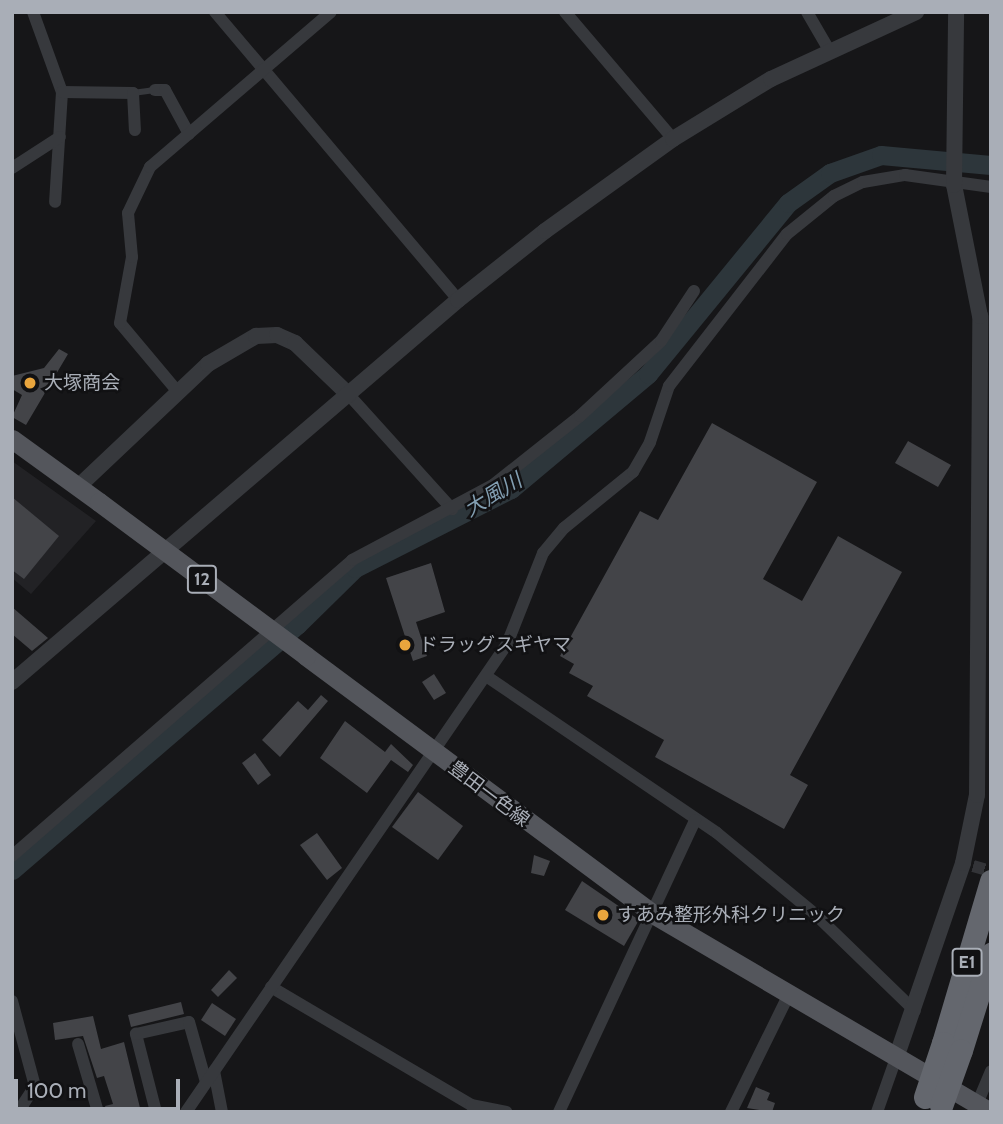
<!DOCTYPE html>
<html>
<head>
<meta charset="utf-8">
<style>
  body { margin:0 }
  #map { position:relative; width:1003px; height:1124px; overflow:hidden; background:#161618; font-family:Cabin,"Noto Sans JP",sans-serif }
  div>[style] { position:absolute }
  .built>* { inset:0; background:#222225 }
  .river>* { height:19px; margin:-9.5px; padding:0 9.5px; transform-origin:9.5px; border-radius:9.5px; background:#2d363b }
  .building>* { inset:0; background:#434448 }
  .minor-tunnel>* { height:12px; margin-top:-6px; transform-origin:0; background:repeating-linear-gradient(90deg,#333438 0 12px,transparent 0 18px) }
  .service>* { height:6px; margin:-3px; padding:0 3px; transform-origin:3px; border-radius:3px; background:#37393d }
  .minor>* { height:12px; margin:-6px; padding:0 6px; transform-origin:6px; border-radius:6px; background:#37393d }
  .tertiary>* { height:16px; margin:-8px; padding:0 8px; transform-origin:8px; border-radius:8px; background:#37393d }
  .primary>* { height:19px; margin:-9.5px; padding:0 9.5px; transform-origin:9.5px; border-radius:9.5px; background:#54565c }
  .motorway>* { height:23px; margin:-11.5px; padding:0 11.5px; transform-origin:11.5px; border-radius:11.5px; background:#64676e }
  .primary-bridge>* { height:19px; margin:-9.5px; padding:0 9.5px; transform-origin:9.5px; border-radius:9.5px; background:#54565c }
  .motorway-bridge>* { height:23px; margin:-11.5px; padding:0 11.5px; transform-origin:11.5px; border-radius:11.5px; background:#64676e }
  .dots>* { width:19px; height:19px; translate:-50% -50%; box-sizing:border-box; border:4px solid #111113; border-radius:50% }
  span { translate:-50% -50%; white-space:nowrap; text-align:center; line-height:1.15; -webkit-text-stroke:5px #111113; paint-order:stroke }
  .shield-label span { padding:2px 5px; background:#111113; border:2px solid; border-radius:5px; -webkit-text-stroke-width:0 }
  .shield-label { font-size:18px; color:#a9aeb7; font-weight:700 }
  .poi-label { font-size:19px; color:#a9aeb7 }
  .left { translate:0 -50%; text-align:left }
  .street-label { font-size:19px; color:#a9aeb7 }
  .water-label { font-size:21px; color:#829eb1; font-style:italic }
  .frame { position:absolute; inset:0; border:14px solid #a9aeb7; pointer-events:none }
  .scale { position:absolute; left:14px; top:1079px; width:166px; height:32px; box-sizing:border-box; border:4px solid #a9aeb7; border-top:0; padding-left:9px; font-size:21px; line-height:24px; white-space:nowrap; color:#a9aeb7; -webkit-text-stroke:5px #111113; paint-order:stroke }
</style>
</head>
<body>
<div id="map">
  <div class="built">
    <div style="clip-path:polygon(12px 461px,96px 521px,31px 594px,12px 578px)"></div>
  </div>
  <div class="river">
    <div style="left:12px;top:870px;width:376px;rotate:-40.7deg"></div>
    <div style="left:297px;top:625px;width:81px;rotate:-44.5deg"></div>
    <div style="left:355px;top:568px;width:175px;rotate:-26.9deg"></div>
    <div style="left:511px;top:489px;width:179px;rotate:-40deg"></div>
    <div style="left:648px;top:374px;width:221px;rotate:-50.7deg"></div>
    <div style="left:788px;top:203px;width:52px;rotate:-35.5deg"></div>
    <div style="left:830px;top:173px;width:54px;rotate:-19.4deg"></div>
    <div style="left:881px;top:155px;width:110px;rotate:5.2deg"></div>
  </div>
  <div class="building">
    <div style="clip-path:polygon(59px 349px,68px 354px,26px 425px,12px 417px,22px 395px,12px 389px,12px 376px,44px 368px)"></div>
    <div style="clip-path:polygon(712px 423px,817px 482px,763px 579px,802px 601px,838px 536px,902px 572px,790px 775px,808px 785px,784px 829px,655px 757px,664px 740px,587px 696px,593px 686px,569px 673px,574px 664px,560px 656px,640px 511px,658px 520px)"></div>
    <div style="clip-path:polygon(908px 441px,951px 465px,938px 487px,895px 463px)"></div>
    <div style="clip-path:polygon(12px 497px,59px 536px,24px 579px,12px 570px)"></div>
    <div style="clip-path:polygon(431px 563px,445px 612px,416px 622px,427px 656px,413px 661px,386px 578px)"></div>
    <div style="clip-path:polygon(12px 607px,48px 638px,32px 651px,12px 634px)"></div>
    <div style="clip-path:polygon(434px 674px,446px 693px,434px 700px,422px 682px)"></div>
    <div style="clip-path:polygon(321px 695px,328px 701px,280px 757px,262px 740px,298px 701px,308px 710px)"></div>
    <div style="clip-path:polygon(345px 721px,385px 752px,391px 744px,413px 765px,408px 772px,391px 760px,367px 793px,320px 758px)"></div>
    <div style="clip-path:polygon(255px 753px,271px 775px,258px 785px,242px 763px)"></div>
    <div style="clip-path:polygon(418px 792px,463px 826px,438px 860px,392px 827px)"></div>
    <div style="clip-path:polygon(317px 833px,342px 868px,327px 880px,300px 845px)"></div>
    <div style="clip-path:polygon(534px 855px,550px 861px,544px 876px,531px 873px)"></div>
    <div style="clip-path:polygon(582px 881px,639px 920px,624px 946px,565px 910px)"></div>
    <div style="clip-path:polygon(229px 970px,237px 978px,218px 997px,211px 990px)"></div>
    <div style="clip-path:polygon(181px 1002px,184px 1014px,131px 1027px,128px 1015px)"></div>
    <div style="clip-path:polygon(212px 1003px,236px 1019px,225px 1036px,201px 1020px)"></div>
    <div style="clip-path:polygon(93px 1016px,101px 1049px,124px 1042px,141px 1112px,107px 1112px,105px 1106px,113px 1104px,104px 1076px,97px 1078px,83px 1036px,55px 1040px,53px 1023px)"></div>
    <div style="clip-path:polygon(756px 1087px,770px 1093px,767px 1100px,775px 1103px,772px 1112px,747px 1108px)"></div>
  </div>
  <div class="minor-tunnel">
    <div style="left:973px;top:866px;width:19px;rotate:16deg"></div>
  </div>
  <div class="service">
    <div style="left:133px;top:93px;width:22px;rotate:-8deg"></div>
  </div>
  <div class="minor">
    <div style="left:33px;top:12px;width:85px;rotate:70.1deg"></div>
    <div style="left:62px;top:92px;width:110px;rotate:93.6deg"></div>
    <div style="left:215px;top:12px;width:377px;rotate:49.8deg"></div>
    <div style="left:565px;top:12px;width:167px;rotate:49.6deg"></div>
    <div style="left:807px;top:12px;width:44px;rotate:59.9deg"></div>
    <div style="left:155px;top:90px;width:10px"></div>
    <div style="left:165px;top:90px;width:50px;rotate:61.4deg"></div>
    <div style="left:62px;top:92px;width:71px;rotate:0.8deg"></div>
    <div style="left:133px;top:93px;width:37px;rotate:87deg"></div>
    <div style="left:12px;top:168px;width:57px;rotate:-32.9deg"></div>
    <div style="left:178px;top:392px;width:90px;rotate:-130deg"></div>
    <div style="left:120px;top:323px;width:67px;rotate:-79.7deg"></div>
    <div style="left:132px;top:257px;width:44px;rotate:-95.2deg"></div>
    <div style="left:128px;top:213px;width:51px;rotate:-64.4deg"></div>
    <div style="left:150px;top:167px;width:238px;rotate:-40.6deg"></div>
    <div style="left:349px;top:395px;width:154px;rotate:47.9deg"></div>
    <div style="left:486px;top:676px;width:279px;rotate:34.2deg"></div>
    <div style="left:717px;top:833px;width:127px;rotate:39.6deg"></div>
    <div style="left:815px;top:914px;width:139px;rotate:44.1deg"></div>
    <div style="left:12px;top:856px;width:451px;rotate:-41deg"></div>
    <div style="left:352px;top:560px;width:160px;rotate:-28deg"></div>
    <div style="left:493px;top:485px;width:111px;rotate:-38.4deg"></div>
    <div style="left:580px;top:416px;width:110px;rotate:-42.8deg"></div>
    <div style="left:661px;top:341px;width:60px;rotate:-56.6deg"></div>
    <div style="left:271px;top:987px;width:232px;rotate:30.5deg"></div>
    <div style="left:471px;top:1105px;width:36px;rotate:11deg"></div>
    <div style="left:12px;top:1001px;width:88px;rotate:74.9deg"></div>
    <div style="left:35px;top:1086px;width:24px;rotate:123deg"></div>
    <div style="left:22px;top:1106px;width:7px;rotate:63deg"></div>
    <div style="left:78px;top:1044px;width:71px;rotate:73.6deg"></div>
    <div style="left:214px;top:1071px;width:42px;rotate:79deg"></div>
    <div style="left:975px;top:1109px;width:41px;rotate:-67.2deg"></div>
    <div style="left:156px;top:1112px;width:81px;rotate:-104.4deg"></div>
    <div style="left:136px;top:1034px;width:54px;rotate:-12.8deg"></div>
    <div style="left:189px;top:1022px;width:62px;rotate:74.2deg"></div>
    <div style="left:186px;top:1112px;width:568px;rotate:-55.55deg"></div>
    <div style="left:507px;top:644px;width:98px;rotate:-68.4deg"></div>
    <div style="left:543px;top:553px;width:33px;rotate:-50deg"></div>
    <div style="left:564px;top:528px;width:89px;rotate:-39.1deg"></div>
    <div style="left:633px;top:472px;width:34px;rotate:-60deg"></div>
    <div style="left:650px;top:442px;width:59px;rotate:-71.3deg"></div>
    <div style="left:669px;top:386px;width:192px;rotate:-52.2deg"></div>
    <div style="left:787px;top:234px;width:60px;rotate:-39deg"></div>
    <div style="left:834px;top:196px;width:32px;rotate:-26deg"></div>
    <div style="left:863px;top:182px;width:43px;rotate:-9.5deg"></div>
    <div style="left:905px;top:175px;width:87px;rotate:7.9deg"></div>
    <div style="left:559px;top:1112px;width:322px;rotate:-65deg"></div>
    <div style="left:731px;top:1112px;width:129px;rotate:-63.8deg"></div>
    <div style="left:877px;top:1112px;width:57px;rotate:-70.6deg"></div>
  </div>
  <div class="tertiary">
    <div style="left:79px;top:486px;width:178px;rotate:-43.4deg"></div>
    <div style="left:208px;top:364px;width:56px;rotate:-30.3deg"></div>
    <div style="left:256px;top:336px;width:21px;rotate:-3deg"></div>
    <div style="left:277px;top:335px;width:20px;rotate:24deg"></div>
    <div style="left:295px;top:343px;width:75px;rotate:43.9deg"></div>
    <div style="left:12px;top:682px;width:587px;rotate:-40.58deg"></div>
    <div style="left:458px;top:300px;width:111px;rotate:-38.4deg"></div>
    <div style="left:545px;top:231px;width:158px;rotate:-35.7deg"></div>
    <div style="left:673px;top:139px;width:115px;rotate:-31.5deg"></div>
    <div style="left:771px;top:79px;width:160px;rotate:-24.8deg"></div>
    <div style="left:896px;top:1058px;width:206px;rotate:-71deg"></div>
    <div style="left:963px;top:863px;width:69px;rotate:-78.4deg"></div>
    <div style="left:977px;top:795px;width:479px;rotate:-89.6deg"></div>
    <div style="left:980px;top:316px;width:134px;rotate:-101.2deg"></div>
    <div style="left:954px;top:185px;width:173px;rotate:-89.3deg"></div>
  </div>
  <div class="primary">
    <div style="left:12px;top:439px;width:107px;rotate:35.9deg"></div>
    <div style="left:306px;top:656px;width:432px;rotate:36.6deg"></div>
    <div style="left:653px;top:914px;width:391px;rotate:30.4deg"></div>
  </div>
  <div class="motorway">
    <div style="left:943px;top:1043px;width:169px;rotate:-73.5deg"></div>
    <div style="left:961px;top:1050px;width:101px;rotate:-72.6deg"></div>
  </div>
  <div class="primary-bridge">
    <div style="left:99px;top:502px;width:258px;rotate:36.6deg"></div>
  </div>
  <div class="motorway-bridge">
    <div style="left:925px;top:1097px;width:57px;rotate:-71.6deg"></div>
    <div style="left:941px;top:1106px;width:59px;rotate:-70.3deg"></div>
  </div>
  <div class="dots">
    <div style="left:30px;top:383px;background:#e9a53d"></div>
    <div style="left:405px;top:645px;background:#e9a53d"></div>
    <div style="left:603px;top:915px;background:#e9a53d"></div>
  </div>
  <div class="shield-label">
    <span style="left:202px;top:579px">12</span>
    <span style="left:967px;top:962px">E1</span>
  </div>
  <div class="poi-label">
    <span class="left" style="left:44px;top:383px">大塚商会</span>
    <span class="left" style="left:419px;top:645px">ドラッグスギヤマ</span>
    <span class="left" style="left:617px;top:915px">すあみ整形外科クリニック</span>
  </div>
  <div class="street-label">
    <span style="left:489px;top:794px;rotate:37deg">豊田一色線</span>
  </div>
  <div class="water-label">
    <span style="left:493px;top:495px;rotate:-31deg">大風川</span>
  </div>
  <div class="frame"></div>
  <div class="scale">100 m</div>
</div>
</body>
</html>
